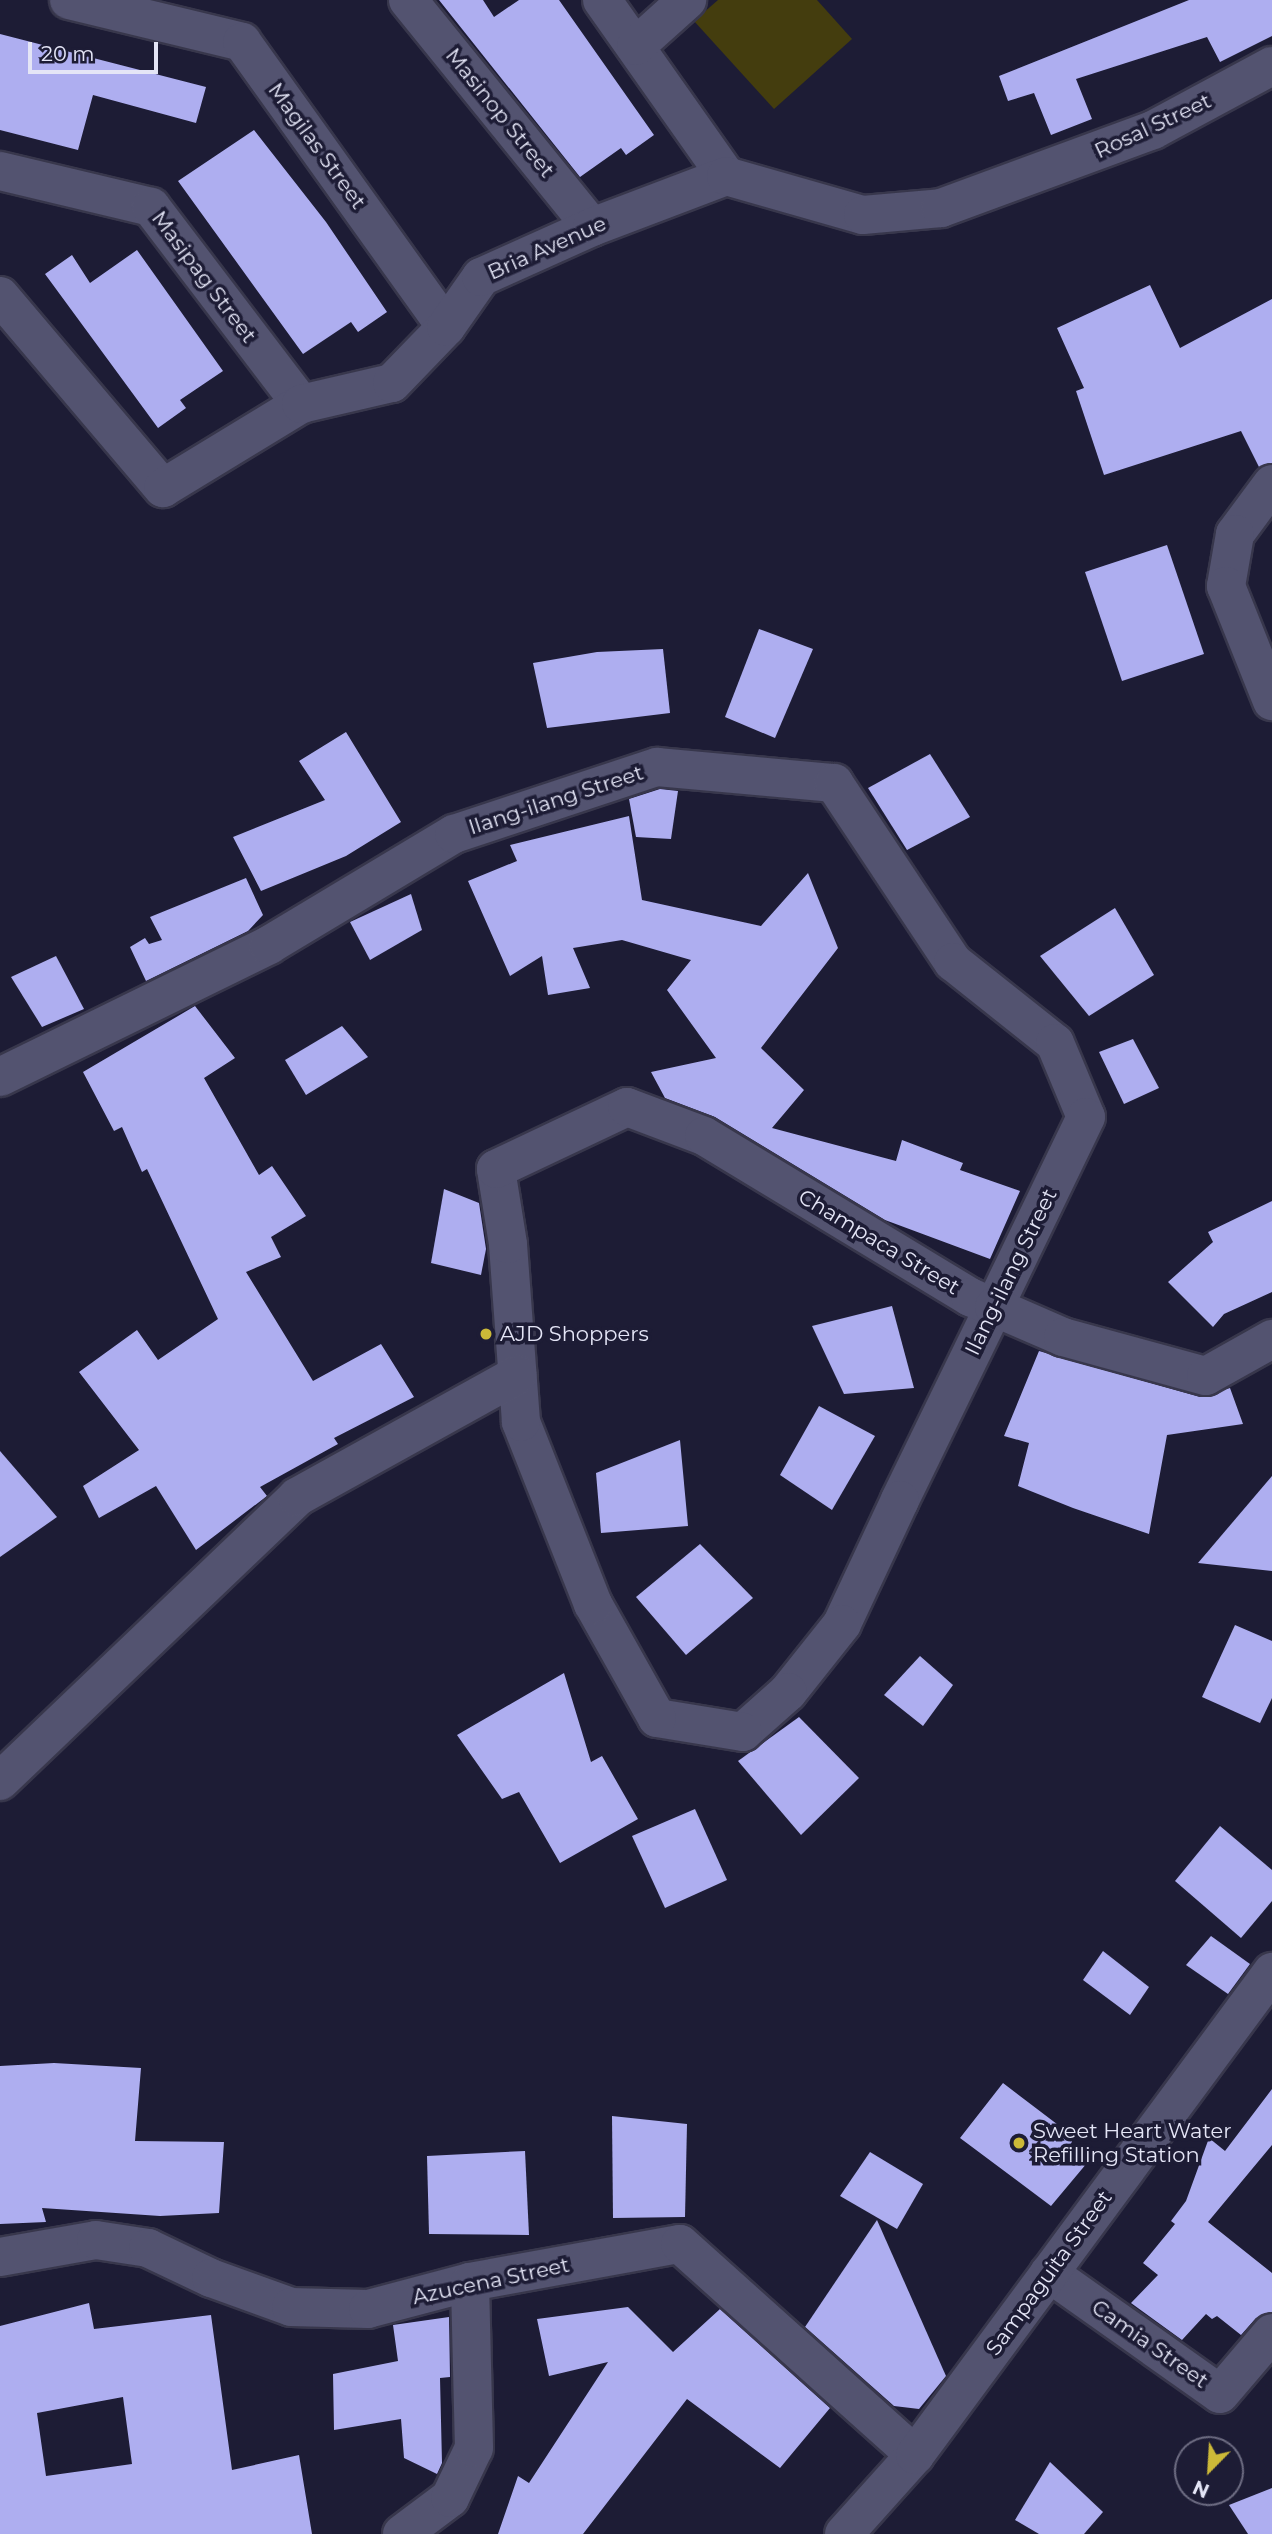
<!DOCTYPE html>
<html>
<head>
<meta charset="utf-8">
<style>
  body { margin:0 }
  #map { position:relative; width:1272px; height:2534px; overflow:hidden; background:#1d1c35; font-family:Montserrat,sans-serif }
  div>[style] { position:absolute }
  .green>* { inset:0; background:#443d0e }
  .building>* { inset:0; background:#aeaef0 }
  .roads { filter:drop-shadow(2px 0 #38374c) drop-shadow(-2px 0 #38374c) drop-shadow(0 2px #38374c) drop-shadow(0 -2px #38374c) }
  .street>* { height:38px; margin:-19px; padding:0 19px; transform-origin:19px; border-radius:19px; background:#535370 }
  .dots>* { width:19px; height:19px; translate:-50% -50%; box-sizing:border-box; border:4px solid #1d1c35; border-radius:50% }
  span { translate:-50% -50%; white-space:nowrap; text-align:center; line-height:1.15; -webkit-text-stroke:7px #1d1c35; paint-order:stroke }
  .street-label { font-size:21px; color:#e4e5f6 }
  .poi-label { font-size:21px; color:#e4e5f6 }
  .left { translate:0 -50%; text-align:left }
  .north { position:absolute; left:1174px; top:2436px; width:70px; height:70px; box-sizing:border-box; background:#1d1c35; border:2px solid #6d6c82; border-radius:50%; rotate:204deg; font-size:19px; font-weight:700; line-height:28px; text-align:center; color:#e4e5f6 }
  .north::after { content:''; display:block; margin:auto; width:24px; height:32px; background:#ccb938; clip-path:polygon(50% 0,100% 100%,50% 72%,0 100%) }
  .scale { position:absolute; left:28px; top:42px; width:130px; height:32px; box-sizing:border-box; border:4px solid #e4e5f6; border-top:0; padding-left:9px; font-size:21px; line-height:24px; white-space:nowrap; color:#e4e5f6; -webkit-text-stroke:5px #1d1c35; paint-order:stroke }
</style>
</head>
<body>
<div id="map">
  <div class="green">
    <div style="clip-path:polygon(718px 0,817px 0,852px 39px,774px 109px,694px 21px)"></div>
  </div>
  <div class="building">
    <div style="clip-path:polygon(439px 0,483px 0,494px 17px,519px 0,559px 0,654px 135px,626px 155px,621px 148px,580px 177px)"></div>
    <div style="clip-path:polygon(1189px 0,1272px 0,1272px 36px,1220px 62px,1207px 37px,1076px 79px,1092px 119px,1051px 135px,1034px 93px,1008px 101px,999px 76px)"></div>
    <div style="clip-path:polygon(0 34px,206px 87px,196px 123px,93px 95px,78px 150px,0 130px)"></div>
    <div style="clip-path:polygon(254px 130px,326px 222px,387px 312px,358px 332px,351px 322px,303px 354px,178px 181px)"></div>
    <div style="clip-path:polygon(137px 250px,223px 371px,180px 400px,186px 408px,158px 428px,45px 274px,72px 255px,90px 283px)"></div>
    <div style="clip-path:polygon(1150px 285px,1180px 348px,1272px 299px,1272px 463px,1259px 467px,1241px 431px,1104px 475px,1076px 391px,1084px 388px,1057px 328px)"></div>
    <div style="clip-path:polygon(1167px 545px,1204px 654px,1122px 681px,1085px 572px)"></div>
    <div style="clip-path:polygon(759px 629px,813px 649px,775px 738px,725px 717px)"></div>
    <div style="clip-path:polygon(663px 649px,670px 713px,547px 728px,533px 663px,597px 652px)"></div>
    <div style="clip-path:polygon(346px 732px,401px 822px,346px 856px,261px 891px,233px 837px,325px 800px,299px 761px)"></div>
    <div style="clip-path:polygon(930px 754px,970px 817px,907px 850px,868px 788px)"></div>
    <div style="clip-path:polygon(660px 789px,678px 791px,671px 839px,636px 837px,629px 799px)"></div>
    <div style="clip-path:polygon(629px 816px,642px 900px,761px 926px,808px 873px,838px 948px,761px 1048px,804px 1090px,772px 1128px,896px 1161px,902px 1140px,963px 1163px,960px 1170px,1020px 1191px,990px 1259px,885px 1220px,715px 1117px,665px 1098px,651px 1072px,716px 1058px,667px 990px,691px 960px,622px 940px,573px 948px,590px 988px,548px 995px,542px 956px,510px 976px,468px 881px,517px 861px,510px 845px)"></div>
    <div style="clip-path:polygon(246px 878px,263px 915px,248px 931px,146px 981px,130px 947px,145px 938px,149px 944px,162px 940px,150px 917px)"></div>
    <div style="clip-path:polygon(411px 894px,422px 930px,370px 960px,350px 922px)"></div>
    <div style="clip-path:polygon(1115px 908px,1154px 975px,1089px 1016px,1040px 956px)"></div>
    <div style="clip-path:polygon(56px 956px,84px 1009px,42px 1027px,11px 977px)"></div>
    <div style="clip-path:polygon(195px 1006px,235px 1058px,204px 1078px,259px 1175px,272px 1166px,306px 1216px,271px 1237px,281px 1257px,246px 1272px,313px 1381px,381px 1344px,414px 1397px,334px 1438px,338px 1444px,260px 1487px,267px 1496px,196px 1550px,156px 1486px,99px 1518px,83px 1486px,139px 1450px,79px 1372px,137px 1330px,158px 1360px,218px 1319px,147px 1169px,142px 1172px,122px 1127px,114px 1131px,83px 1072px)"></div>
    <div style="clip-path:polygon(342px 1026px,368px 1057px,306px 1095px,285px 1060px)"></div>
    <div style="clip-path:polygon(1133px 1039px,1159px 1088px,1124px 1104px,1099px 1052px)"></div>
    <div style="clip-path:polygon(444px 1189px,479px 1203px,486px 1249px,481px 1275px,431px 1263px)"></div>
    <div style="clip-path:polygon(1272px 1201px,1272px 1292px,1224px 1314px,1213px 1327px,1168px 1282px,1213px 1242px,1208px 1232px)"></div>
    <div style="clip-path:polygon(892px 1306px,914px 1388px,844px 1394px,812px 1326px)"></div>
    <div style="clip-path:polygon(1039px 1351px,1200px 1397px,1230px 1388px,1243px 1424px,1167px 1435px,1149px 1534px,1073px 1508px,1018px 1486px,1029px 1443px,1004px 1436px)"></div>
    <div style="clip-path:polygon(819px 1406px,875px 1436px,832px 1510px,780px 1475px)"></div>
    <div style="clip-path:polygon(680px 1440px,688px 1526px,601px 1533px,596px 1473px)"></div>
    <div style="clip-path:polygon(0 1451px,57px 1517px,0 1557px)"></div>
    <div style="clip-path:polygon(1272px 1476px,1272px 1571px,1198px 1563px)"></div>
    <div style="clip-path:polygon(700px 1544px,753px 1598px,686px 1655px,636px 1597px)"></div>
    <div style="clip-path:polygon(1235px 1625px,1272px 1641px,1272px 1698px,1260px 1723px,1202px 1697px)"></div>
    <div style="clip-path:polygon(920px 1656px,953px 1685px,923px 1726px,884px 1695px)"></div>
    <div style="clip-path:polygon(564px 1673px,591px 1762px,602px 1756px,638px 1819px,560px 1863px,519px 1792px,502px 1799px,457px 1735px)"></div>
    <div style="clip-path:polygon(799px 1717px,859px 1778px,801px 1835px,738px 1761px)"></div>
    <div style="clip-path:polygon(695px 1809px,727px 1880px,665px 1908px,632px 1836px)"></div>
    <div style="clip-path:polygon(1220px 1826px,1272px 1870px,1272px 1901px,1241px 1938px,1175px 1881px)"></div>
    <div style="clip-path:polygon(1211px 1936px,1250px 1964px,1228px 1994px,1186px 1965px)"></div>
    <div style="clip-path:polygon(1103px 1951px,1149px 1987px,1130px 2015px,1083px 1980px)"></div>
    <div style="clip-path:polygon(54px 2063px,141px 2068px,135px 2141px,224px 2142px,219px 2213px,160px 2216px,42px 2208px,46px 2222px,0 2224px,0 2066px)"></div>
    <div style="clip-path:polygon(1003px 2083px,1074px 2137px,1069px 2148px,1087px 2163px,1051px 2206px,960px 2138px)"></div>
    <div style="clip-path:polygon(1272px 2089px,1272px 2145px,1208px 2222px,1272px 2273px,1272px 2312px,1256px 2318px,1241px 2335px,1217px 2316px,1212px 2319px,1206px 2314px,1182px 2340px,1131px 2303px,1158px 2275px,1143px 2263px,1175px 2224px,1171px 2221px,1186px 2201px,1209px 2138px,1225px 2151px)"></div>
    <div style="clip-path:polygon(612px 2116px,687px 2124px,685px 2217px,613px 2218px)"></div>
    <div style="clip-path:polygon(525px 2151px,529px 2235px,429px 2234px,427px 2156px)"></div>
    <div style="clip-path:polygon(870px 2152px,923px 2184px,897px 2229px,840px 2196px)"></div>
    <div style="clip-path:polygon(877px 2220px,946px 2376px,919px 2409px,894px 2406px,805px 2327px)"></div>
    <div style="clip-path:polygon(evenodd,89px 2303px,94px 2329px,211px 2315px,232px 2470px,299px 2455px,312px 2534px,0 2534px,0 2326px,89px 2303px,123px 2397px,132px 2464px,46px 2476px,37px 2413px,123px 2397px)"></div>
    <div style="clip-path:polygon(628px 2307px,673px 2352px,720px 2309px,830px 2408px,780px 2468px,687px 2399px,583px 2534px,498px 2534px,518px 2476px,529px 2483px,608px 2362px,549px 2376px,537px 2319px)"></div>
    <div style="clip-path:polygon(449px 2317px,450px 2377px,440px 2378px,442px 2463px,437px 2474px,404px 2458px,401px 2419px,334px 2430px,333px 2374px,398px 2361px,393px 2325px)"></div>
    <div style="clip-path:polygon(1050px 2462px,1103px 2512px,1084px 2534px,1039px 2534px,1015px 2520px)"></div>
    <div style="clip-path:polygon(1272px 2488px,1272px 2534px,1248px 2534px,1229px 2505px)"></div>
  </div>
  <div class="roads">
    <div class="street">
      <div style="left:69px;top:0;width:178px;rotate:13.6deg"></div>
      <div style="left:242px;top:42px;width:350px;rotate:54.4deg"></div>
      <div style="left:408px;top:0;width:292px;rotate:51deg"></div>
      <div style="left:602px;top:0;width:215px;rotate:54.8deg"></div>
      <div style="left:636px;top:46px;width:69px;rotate:-42deg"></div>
      <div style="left:0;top:171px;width:155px;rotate:13.4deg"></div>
      <div style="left:151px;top:207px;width:248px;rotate:52.7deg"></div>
      <div style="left:0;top:296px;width:252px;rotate:49.7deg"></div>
      <div style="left:163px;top:488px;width:162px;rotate:-31.3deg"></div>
      <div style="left:301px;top:404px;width:93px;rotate:-13deg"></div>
      <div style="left:392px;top:383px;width:78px;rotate:-46deg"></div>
      <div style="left:446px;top:327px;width:61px;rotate:-55deg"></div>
      <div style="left:481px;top:277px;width:122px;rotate:-24.2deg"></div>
      <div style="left:592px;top:227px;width:143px;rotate:-20.8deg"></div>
      <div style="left:726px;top:176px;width:142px;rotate:15.9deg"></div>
      <div style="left:863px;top:215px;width:78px;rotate:-5.1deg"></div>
      <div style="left:941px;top:208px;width:226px;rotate:-20.2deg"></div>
      <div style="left:1153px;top:130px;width:135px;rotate:-28.3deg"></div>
      <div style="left:1272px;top:484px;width:62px;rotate:126.5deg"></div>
      <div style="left:1235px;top:534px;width:53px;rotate:99.8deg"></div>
      <div style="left:1226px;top:586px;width:124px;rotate:68.2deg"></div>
      <div style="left:0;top:1077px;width:300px;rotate:-26.1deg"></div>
      <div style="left:269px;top:945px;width:216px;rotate:-31deg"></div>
      <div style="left:454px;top:834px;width:214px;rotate:-18.3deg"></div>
      <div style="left:657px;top:767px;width:178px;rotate:5.2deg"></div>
      <div style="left:834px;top:783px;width:215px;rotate:56.4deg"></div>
      <div style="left:953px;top:962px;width:130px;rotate:38.5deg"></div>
      <div style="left:1055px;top:1043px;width:80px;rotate:67.3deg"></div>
      <div style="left:1086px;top:1117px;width:211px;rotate:115.8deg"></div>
      <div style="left:994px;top:1307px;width:215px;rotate:116deg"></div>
      <div style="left:900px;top:1500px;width:137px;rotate:115.1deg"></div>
      <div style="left:842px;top:1624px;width:87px;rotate:128.5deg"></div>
      <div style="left:788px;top:1692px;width:60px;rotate:138.4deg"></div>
      <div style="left:743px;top:1732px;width:87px;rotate:-170.8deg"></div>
      <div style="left:657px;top:1718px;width:131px;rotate:-119.3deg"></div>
      <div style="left:593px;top:1604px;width:196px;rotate:-111.6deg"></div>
      <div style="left:521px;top:1422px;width:178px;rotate:-94.2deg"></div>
      <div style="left:508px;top:1244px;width:76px;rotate:-99.1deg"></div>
      <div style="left:496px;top:1169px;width:145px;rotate:-25.3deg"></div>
      <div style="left:627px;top:1107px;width:82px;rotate:20.6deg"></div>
      <div style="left:704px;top:1136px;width:311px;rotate:31.2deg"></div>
      <div style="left:970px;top:1297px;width:26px;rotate:23deg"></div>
      <div style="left:994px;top:1307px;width:75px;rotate:23.5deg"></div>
      <div style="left:1063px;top:1337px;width:148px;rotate:15.3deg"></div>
      <div style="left:1206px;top:1376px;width:76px;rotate:-29.3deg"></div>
      <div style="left:0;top:1781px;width:411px;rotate:-43.7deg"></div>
      <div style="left:297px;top:1497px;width:252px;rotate:-29deg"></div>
      <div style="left:0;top:2257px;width:97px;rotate:-10deg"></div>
      <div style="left:96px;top:2240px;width:53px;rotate:8.7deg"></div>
      <div style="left:148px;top:2248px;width:70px;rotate:25.5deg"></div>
      <div style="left:211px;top:2278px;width:85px;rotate:19.9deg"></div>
      <div style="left:291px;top:2307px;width:77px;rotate:1.5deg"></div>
      <div style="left:368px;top:2309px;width:106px;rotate:-14.8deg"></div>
      <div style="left:470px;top:2282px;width:213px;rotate:-10.3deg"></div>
      <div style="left:680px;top:2244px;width:316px;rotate:41.9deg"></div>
      <div style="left:1049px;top:2273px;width:209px;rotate:35.3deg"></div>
      <div style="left:1220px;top:2394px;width:80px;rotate:-49.6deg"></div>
      <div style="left:402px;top:2534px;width:60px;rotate:-36.9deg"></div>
      <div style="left:450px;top:2498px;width:55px;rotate:-64.4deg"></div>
      <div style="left:474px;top:2448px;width:166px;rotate:-91.4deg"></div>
      <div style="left:844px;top:2534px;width:106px;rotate:-48.1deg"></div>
      <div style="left:915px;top:2455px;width:601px;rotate:-53.53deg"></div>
    </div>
  </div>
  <div class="dots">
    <div style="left:486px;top:1334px;background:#ccb938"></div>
    <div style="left:1019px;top:2143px;background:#ccb938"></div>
  </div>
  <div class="street-label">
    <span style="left:500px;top:113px;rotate:51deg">Masinop Street</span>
    <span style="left:1153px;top:126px;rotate:-25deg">Rosal Street</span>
    <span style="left:317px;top:146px;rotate:54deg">Magilas Street</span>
    <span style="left:547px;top:248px;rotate:-24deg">Bria Avenue</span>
    <span style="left:204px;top:277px;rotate:53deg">Masipag Street</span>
    <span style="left:556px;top:800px;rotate:-18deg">Ilang-ilang Street</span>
    <span style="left:879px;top:1242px;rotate:31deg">Champaca Street</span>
    <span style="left:1011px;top:1272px;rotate:-64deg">Ilang-ilang Street</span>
    <span style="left:1049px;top:2273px;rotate:-54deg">Sampaguita Street</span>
    <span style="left:491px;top:2281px;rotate:-12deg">Azucena Street</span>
    <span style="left:1150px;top:2344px;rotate:35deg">Camia Street</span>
  </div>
  <div class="poi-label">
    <span class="left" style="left:500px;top:1334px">AJD Shoppers</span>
    <span class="left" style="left:1033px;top:2143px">Sweet Heart Water<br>Refilling Station</span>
  </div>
  <div class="north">N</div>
  <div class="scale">20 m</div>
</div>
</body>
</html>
